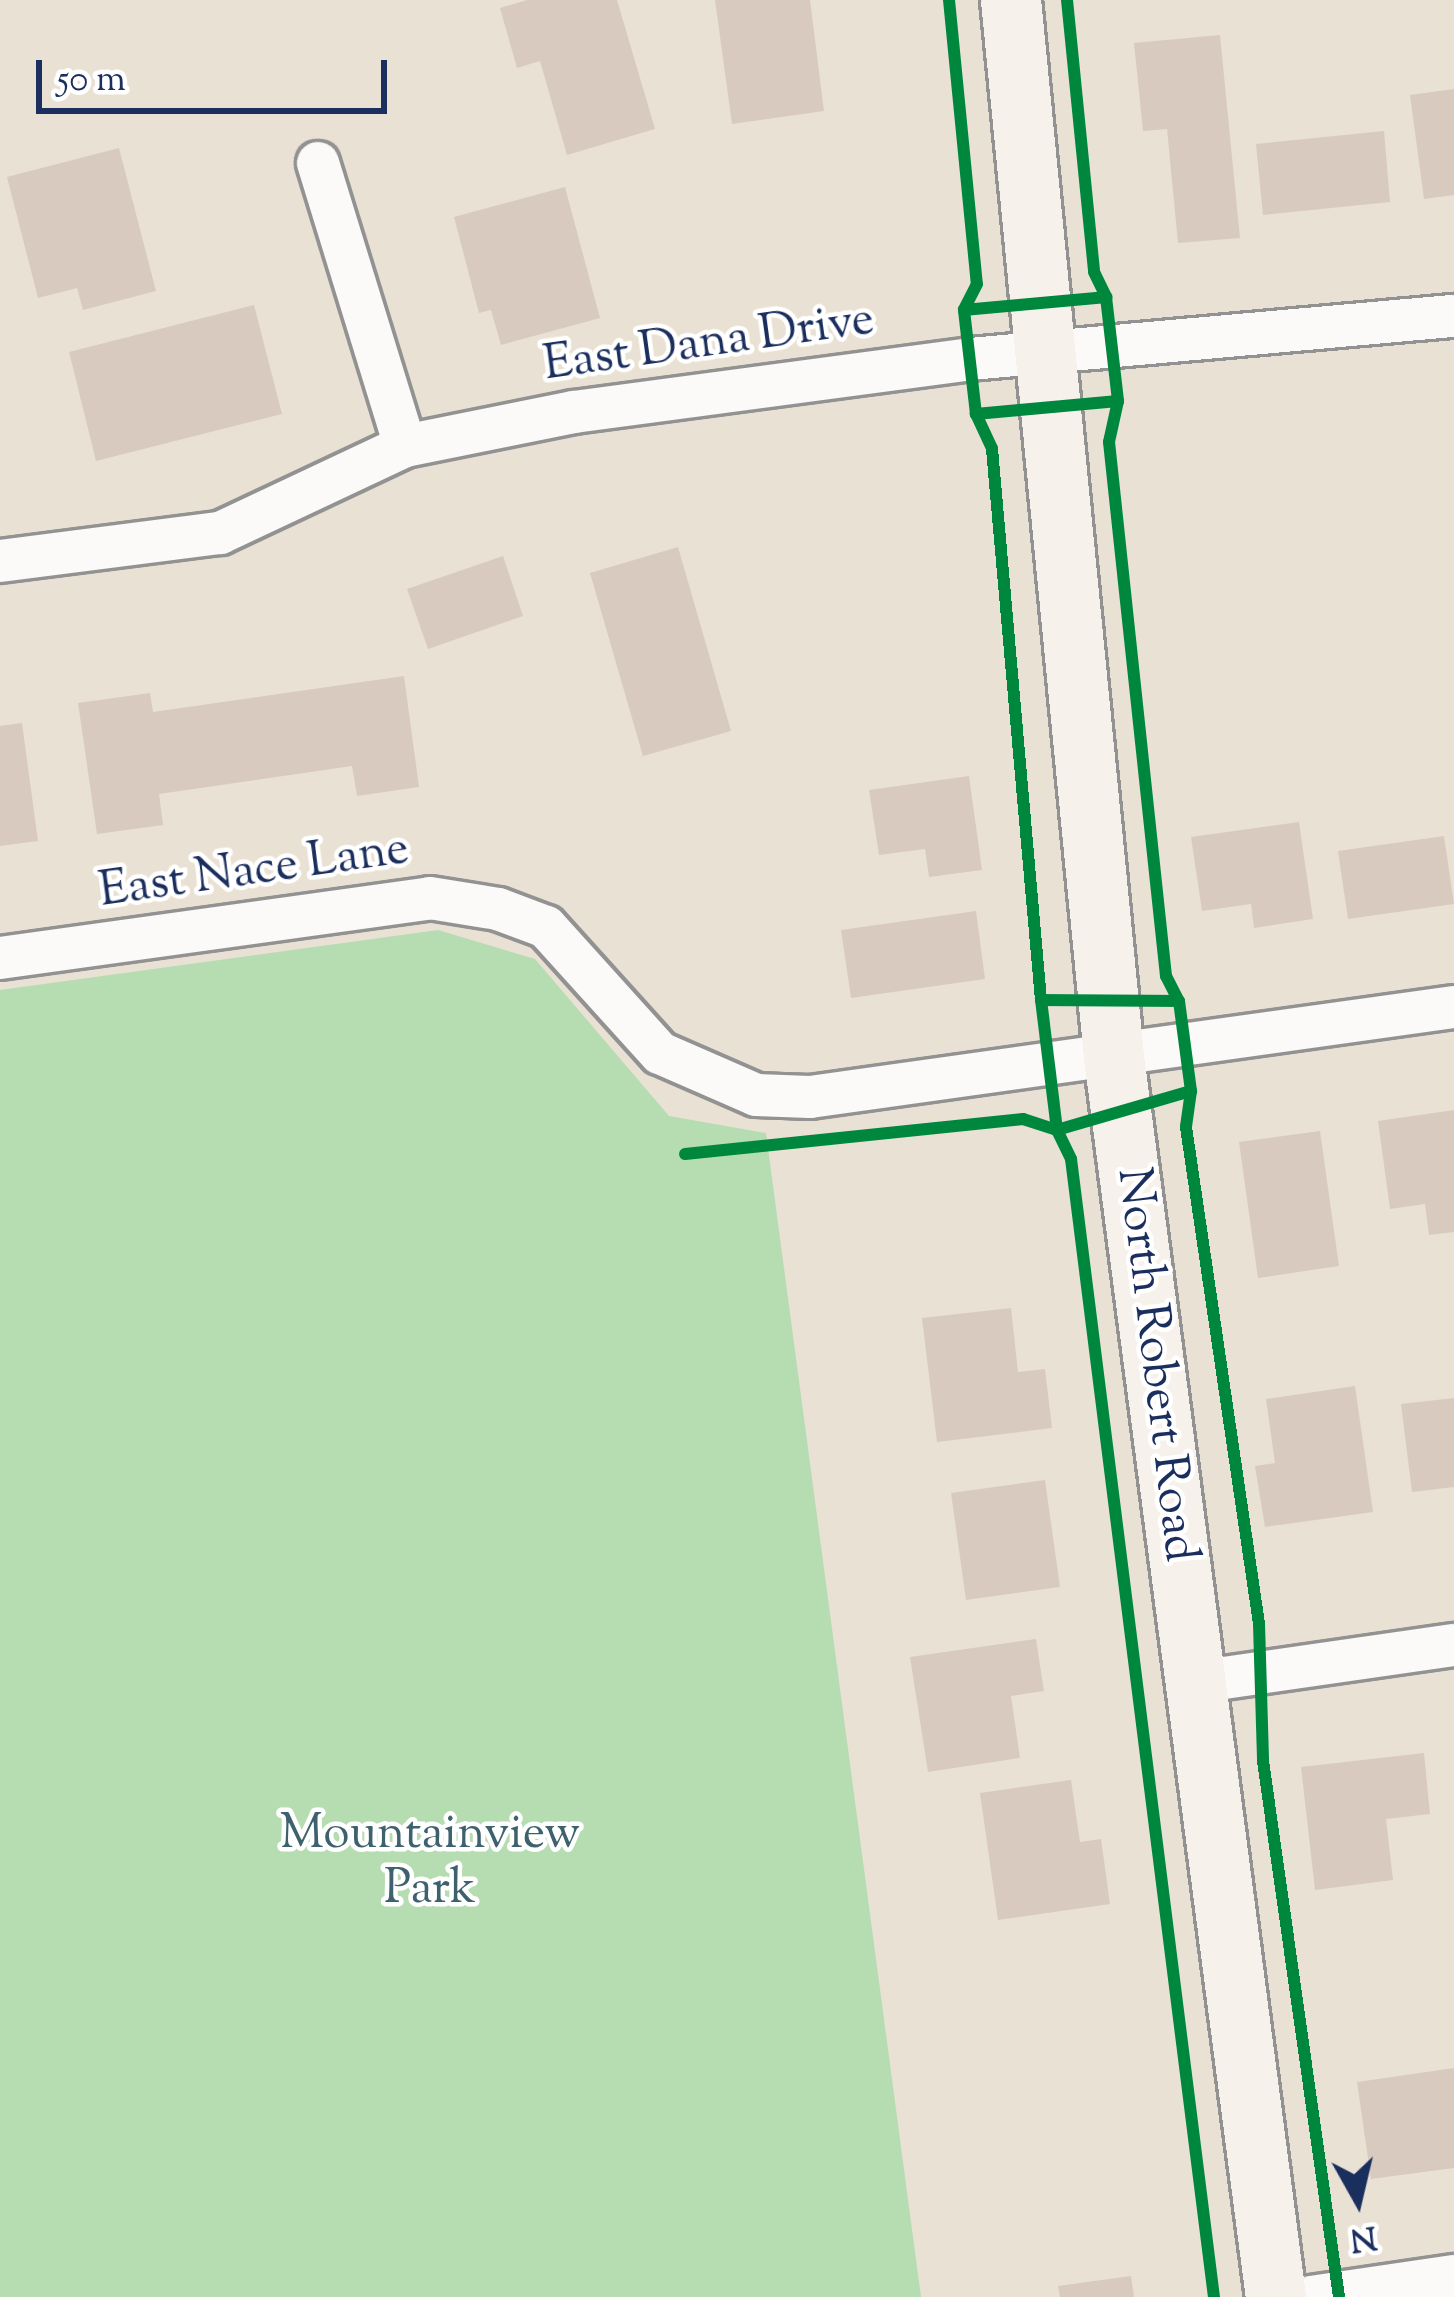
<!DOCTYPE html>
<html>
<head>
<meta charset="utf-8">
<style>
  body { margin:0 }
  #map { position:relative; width:1454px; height:2297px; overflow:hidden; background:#e9e1d3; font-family:"Sorts Mill Goudy",serif }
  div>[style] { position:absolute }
  .green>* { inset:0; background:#b6dcb1 }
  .building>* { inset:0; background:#d9cac0 }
  .roads { filter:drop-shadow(3px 0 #939292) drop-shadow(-3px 0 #939292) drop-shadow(0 3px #939292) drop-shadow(0 -3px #939292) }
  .street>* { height:42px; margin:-21px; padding:0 21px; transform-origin:21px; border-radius:21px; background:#fcfaf8 }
  .secondary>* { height:60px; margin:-30px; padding:0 30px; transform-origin:30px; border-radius:30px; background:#f6f1eb }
  .cycleway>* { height:12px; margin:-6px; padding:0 6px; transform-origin:6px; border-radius:6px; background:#00873e }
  span { translate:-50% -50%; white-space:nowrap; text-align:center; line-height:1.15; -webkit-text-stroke:9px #fff; paint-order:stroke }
  .street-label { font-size:48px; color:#1b2f5e }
  .park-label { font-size:48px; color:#3d626e }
  .north { position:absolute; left:1298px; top:2141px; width:120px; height:120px; -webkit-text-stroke:9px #fff; paint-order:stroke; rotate:172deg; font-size:33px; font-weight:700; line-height:48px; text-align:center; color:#1b2f5e }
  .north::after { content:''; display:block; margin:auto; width:42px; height:54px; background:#1b2f5e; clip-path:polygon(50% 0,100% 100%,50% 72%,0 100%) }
  .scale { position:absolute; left:36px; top:60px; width:351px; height:54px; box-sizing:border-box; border:6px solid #1b2f5e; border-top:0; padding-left:15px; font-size:36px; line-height:42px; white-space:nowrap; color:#1b2f5e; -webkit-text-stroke:9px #fff; paint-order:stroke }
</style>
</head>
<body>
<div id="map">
  <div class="green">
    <div style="clip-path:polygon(438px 930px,535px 959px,669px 1116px,766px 1133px,921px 2297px,0 2297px,0 990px)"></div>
  </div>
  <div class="building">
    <div style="clip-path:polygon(527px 0,617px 0,655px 129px,567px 155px,540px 61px,517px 68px,500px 8px)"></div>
    <div style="clip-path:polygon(715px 0,810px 0,824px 111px,732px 124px)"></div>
    <div style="clip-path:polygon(1220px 35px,1240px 238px,1178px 243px,1167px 129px,1143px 131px,1134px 43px)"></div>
    <div style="clip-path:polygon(1454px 89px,1454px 195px,1424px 199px,1410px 95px)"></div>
    <div style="clip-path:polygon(1384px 131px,1390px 202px,1263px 215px,1256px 144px)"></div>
    <div style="clip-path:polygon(119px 148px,156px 291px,83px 310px,77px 288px,38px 298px,7px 177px)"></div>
    <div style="clip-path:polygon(565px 187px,600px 318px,501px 345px,491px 310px,479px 313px,454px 217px)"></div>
    <div style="clip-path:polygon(254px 305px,282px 414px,96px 461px,69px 352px)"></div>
    <div style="clip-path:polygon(678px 547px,731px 731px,643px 756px,590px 573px)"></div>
    <div style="clip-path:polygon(503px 556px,523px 616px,428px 649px,407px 589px)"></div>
    <div style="clip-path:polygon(404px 676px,419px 787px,357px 796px,352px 766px,159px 794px,163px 825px,97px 834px,78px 703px,150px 693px,153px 712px)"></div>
    <div style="clip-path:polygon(22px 723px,38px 841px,0 846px,0 726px)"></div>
    <div style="clip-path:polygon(969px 776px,982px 870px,929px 877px,925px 849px,879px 855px,869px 790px)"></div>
    <div style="clip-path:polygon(1299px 822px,1313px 919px,1254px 928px,1251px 904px,1202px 911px,1191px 837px)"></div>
    <div style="clip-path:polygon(1444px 836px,1454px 904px,1348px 919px,1338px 851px)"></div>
    <div style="clip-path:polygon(976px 911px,985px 979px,851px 998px,841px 930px)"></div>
    <div style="clip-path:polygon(1454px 1110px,1454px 1232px,1429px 1235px,1425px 1204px,1390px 1209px,1378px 1121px)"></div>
    <div style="clip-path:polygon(1320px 1131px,1339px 1266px,1258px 1278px,1239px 1142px)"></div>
    <div style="clip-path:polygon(1011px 1308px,1018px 1372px,1045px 1369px,1052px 1428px,937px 1442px,922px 1318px)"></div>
    <div style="clip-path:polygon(1355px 1386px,1373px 1512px,1265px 1527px,1255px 1466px,1275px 1463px,1266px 1399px)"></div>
    <div style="clip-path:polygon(1454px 1398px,1454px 1487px,1412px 1492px,1401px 1404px)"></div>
    <div style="clip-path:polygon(1045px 1480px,1060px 1587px,966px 1600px,951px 1493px)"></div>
    <div style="clip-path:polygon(1036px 1639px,1044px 1691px,1011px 1696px,1020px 1758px,928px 1772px,910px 1657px)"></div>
    <div style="clip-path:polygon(1424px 1753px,1430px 1814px,1386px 1819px,1393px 1880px,1315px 1890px,1301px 1767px)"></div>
    <div style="clip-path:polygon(1071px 1780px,1080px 1842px,1101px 1839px,1110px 1904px,998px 1920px,980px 1793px)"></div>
    <div style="clip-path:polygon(1454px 2068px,1454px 2168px,1371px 2179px,1357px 2082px)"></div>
    <div style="clip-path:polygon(1131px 2276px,1134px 2297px,1060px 2297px,1058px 2286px)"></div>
  </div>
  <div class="roads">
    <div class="street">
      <div style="left:318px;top:163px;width:296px;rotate:72.9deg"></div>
      <div style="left:0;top:561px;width:222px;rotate:-7.3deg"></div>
      <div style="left:220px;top:533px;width:204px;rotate:-25.2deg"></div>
      <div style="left:405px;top:446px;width:172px;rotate:-11.4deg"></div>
      <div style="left:574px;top:412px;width:400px;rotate:-7.6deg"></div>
      <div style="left:970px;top:359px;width:486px;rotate:-5.1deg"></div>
      <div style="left:0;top:958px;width:434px;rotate:-7.9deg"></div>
      <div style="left:430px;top:898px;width:69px;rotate:9.2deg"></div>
      <div style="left:498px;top:909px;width:51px;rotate:20.6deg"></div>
      <div style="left:546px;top:927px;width:170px;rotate:47.9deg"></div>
      <div style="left:660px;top:1053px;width:105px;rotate:23.6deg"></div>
      <div style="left:756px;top:1095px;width:54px;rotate:2.1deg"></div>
      <div style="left:810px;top:1097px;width:650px;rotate:-7.96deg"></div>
      <div style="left:1196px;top:1682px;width:261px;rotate:-8.2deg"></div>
      <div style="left:1311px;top:2297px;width:145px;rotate:-8.4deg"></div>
    </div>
    <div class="secondary">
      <div style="left:1011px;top:0;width:1062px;rotate:84.43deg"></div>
      <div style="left:1114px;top:1057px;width:1251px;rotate:82.56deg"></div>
    </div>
  </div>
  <div class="cycleway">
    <div style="left:949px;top:0;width:285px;rotate:84.4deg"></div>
    <div style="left:977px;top:284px;width:29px;rotate:117deg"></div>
    <div style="left:1067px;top:0;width:273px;rotate:84.3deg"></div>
    <div style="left:1094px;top:272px;width:28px;rotate:64deg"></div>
    <div style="left:1106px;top:297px;width:105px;rotate:83.4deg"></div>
    <div style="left:1118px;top:401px;width:143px;rotate:174.8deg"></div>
    <div style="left:976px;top:414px;width:105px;rotate:-96.6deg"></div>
    <div style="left:964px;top:310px;width:143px;rotate:-5.2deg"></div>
    <div style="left:1118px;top:401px;width:42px;rotate:102.4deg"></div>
    <div style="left:1109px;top:442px;width:537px;rotate:83.91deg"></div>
    <div style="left:1166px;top:976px;width:28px;rotate:63deg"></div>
    <div style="left:976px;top:414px;width:38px;rotate:65deg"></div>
    <div style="left:992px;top:449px;width:553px;rotate:84.92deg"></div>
    <div style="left:1191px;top:1091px;width:140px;rotate:163.8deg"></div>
    <div style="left:1057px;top:1130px;width:131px;rotate:-97deg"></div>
    <div style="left:1041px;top:1000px;width:138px;rotate:0.4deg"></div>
    <div style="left:1179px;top:1001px;width:91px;rotate:82.4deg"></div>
    <div style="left:1191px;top:1091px;width:36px;rotate:98deg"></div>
    <div style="left:1186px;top:1127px;width:502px;rotate:81.64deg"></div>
    <div style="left:1259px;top:1624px;width:137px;rotate:88.3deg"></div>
    <div style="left:1263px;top:1761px;width:541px;rotate:81.93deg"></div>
    <div style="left:685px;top:1154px;width:340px;rotate:-5.9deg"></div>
    <div style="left:1023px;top:1119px;width:36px;rotate:18deg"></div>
    <div style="left:1057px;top:1130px;width:32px;rotate:64deg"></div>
    <div style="left:1071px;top:1159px;width:1147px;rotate:82.84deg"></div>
  </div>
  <div class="street-label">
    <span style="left:709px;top:344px;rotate:-8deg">East Dana Drive</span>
    <span style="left:254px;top:872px;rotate:-8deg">East Nace Lane</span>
    <span style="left:1155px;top:1365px;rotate:83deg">North Robert Road</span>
  </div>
  <div class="park-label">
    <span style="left:430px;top:1863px">Mountainview<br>Park</span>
  </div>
  <div class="north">N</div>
  <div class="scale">50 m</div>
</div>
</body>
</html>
